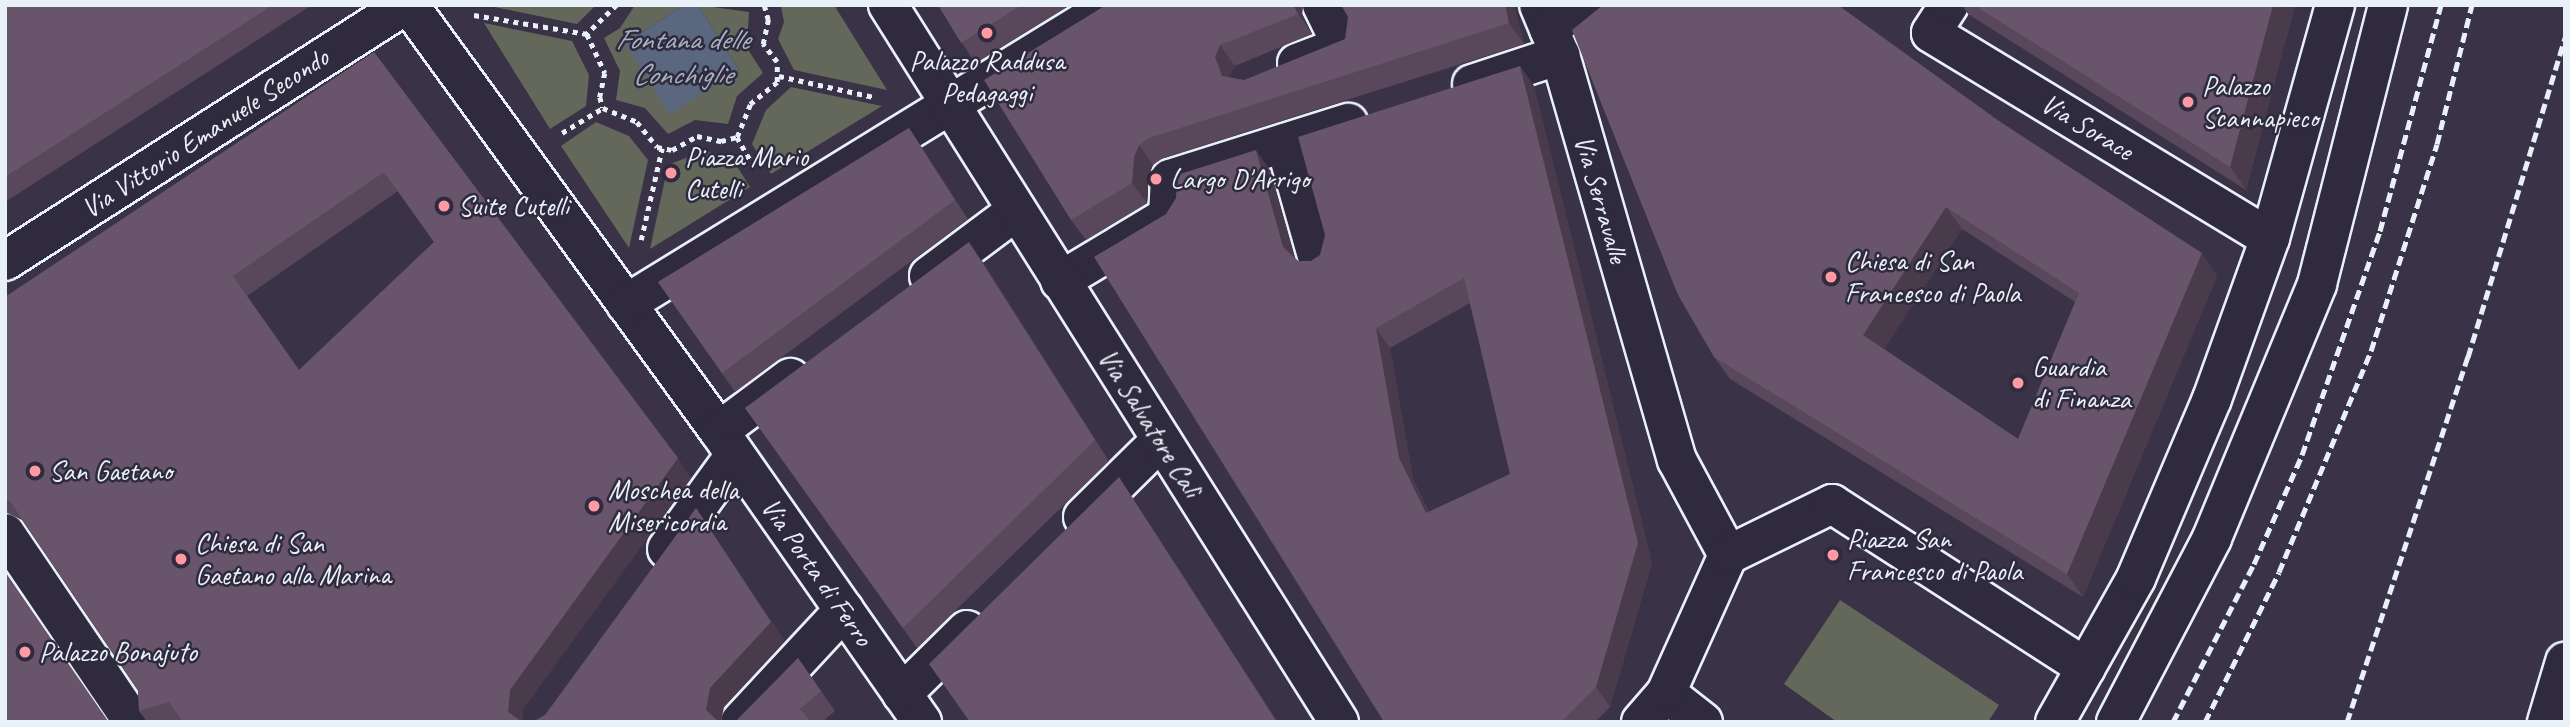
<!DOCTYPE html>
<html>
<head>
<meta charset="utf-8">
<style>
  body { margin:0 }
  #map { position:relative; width:2570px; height:727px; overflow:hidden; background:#3a3246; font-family:Caveat,sans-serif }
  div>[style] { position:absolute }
  .green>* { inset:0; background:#63685b }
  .water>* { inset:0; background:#5a677e }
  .path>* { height:4.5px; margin-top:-2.25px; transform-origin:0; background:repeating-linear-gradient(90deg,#e8f1f8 0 5px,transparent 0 10px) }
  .roads { filter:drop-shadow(2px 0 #e8f1f8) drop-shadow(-2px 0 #e8f1f8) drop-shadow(0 2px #e8f1f8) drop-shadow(0 -2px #e8f1f8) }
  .minor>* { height:38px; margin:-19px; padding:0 19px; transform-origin:19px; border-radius:19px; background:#2f2a3d }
  .major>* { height:38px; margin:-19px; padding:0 19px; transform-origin:19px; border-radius:19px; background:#2f2a3d }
  .rail>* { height:5px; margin-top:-2.5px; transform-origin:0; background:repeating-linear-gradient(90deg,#e8f1f8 0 10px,transparent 0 15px) }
  .wall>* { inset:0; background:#59485c }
  .shaded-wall>* { inset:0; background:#493b4b }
  .building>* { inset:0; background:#68546b }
  .dots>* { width:19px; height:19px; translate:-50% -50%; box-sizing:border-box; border:4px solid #2f2a3d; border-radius:50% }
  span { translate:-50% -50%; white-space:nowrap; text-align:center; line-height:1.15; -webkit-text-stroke:5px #2f2a3d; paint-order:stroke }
  .poi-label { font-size:28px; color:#e8f1f8 }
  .left { translate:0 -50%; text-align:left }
  .street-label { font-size:28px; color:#e8f1f8 }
  .water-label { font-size:30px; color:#a8b3c1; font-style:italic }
  .frame { position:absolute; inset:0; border:7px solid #e8f1f8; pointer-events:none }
</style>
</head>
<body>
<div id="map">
  <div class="green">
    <div style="clip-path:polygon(485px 5px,596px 5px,577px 24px)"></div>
    <div style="clip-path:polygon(635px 5px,684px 5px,625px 43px,739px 70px,698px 5px,749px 12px,747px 48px,763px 73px,737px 96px,728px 124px,695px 120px,668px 134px,645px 108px,616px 100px,620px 71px,604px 38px,620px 28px)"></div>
    <div style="clip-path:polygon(834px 5px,887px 90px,794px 70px,778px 39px,784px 22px,781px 6px)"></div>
    <div style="clip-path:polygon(484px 23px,572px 41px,589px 75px,586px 106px,550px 129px)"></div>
    <div style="clip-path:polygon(791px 87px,882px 106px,771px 174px,752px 144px,766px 110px)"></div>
    <div style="clip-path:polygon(596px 122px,629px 136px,648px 160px,629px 248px,561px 146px)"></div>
    <div style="clip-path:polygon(703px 151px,731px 157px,750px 187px,650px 249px,668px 165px)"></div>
    <div style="clip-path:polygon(1840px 600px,1999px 705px,1988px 722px,1837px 722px,1784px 684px)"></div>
  </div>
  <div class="water">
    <div style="clip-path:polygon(684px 5px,698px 5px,739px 70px,670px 114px,625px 43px)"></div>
  </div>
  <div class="path">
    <div style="left:617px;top:5px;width:42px;rotate:136deg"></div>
    <div style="left:587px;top:34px;width:43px;rotate:65.2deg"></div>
    <div style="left:605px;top:73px;width:25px;rotate:102deg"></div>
    <div style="left:600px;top:97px;width:11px;rotate:75deg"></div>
    <div style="left:603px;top:108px;width:37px;rotate:22deg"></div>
    <div style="left:637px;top:122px;width:32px;rotate:51deg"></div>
    <div style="left:657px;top:147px;width:15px;rotate:11deg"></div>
    <div style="left:672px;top:150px;width:29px;rotate:-29deg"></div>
    <div style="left:697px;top:136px;width:25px;rotate:12deg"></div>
    <div style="left:721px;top:141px;width:16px;rotate:-14deg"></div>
    <div style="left:737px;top:137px;width:35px;rotate:-68deg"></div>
    <div style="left:750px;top:104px;width:35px;rotate:-39deg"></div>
    <div style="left:777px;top:82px;width:20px;rotate:-90deg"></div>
    <div style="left:777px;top:62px;width:23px;rotate:-128deg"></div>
    <div style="left:763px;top:44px;width:25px;rotate:-78deg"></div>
    <div style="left:768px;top:20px;width:16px;rotate:-105deg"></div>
    <div style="left:474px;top:15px;width:115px;rotate:9.5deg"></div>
    <div style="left:779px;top:76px;width:97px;rotate:12.5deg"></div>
    <div style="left:562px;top:133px;width:48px;rotate:-31.4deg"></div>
    <div style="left:737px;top:137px;width:38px;rotate:60deg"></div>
    <div style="left:641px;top:240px;width:94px;rotate:-77.1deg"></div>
  </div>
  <div class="roads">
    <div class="minor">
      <div style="left:409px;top:5px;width:527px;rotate:53.96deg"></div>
      <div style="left:719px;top:431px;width:355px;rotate:55.1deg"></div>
      <div style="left:1539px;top:5px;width:54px;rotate:67.2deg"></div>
      <div style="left:1560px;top:55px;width:422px;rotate:73.9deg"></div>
      <div style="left:1677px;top:460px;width:108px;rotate:61.8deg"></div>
      <div style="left:1949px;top:5px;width:33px;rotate:123deg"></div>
      <div style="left:1931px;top:33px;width:396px;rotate:31.2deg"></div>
      <div style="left:1549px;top:29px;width:41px;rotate:-36deg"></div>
      <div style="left:1297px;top:63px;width:48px;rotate:-20.7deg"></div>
      <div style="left:1342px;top:46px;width:46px;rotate:-116deg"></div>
      <div style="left:1472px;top:84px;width:93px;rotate:-18.2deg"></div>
      <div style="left:1285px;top:143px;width:122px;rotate:74.2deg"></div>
      <div style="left:929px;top:276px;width:109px;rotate:-36.8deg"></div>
      <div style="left:1060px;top:281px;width:126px;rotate:-31deg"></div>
      <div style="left:1168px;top:216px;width:37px;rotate:-87deg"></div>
      <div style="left:1170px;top:179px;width:187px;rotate:-17.5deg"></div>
      <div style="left:626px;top:304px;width:571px;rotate:-31.6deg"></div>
      <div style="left:719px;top:431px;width:89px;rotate:-36.7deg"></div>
      <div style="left:1083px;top:517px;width:110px;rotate:-44.6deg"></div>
      <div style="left:5px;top:533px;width:228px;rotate:55.9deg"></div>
      <div style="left:667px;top:549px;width:116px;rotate:-54.1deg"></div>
      <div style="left:902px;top:694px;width:91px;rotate:-44.6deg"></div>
      <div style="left:740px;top:722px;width:153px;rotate:-47.1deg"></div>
      <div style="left:1641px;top:722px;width:38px;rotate:-49deg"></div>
      <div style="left:1703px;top:722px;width:47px;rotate:-141.9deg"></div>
      <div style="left:1666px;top:693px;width:151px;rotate:-65.8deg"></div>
      <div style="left:1728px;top:555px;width:116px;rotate:-26.1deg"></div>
      <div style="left:1832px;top:504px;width:302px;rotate:32.8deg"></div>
      <div style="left:2547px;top:722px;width:63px;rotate:-73.3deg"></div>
    </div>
    <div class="major">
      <div style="left:888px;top:5px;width:847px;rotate:57.83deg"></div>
      <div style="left:5px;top:261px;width:475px;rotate:-32.6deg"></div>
      <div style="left:2055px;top:722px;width:165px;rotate:-60.6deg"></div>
      <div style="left:2136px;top:578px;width:194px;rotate:-67deg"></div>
      <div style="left:2212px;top:399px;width:171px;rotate:-70.2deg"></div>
      <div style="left:2270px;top:238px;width:242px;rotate:-74.4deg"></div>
      <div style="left:2116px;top:722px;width:208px;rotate:-62.4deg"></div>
      <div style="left:2212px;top:538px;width:275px;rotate:-67.5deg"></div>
      <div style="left:2317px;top:284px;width:288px;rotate:-75.7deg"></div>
    </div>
  </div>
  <div class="rail">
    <div style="left:2173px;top:722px;width:178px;rotate:-62.9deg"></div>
    <div style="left:2254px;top:564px;width:119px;rotate:-66.2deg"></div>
    <div style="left:2302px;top:455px;width:237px;rotate:-70.8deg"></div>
    <div style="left:2380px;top:231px;width:234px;rotate:-74.9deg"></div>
    <div style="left:2205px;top:722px;width:167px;rotate:-63.7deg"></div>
    <div style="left:2279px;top:572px;width:239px;rotate:-67.4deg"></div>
    <div style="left:2371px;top:351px;width:217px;rotate:-72.3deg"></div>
    <div style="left:2437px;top:144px;width:143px;rotate:-75.9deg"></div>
    <div style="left:2347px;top:722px;width:385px;rotate:-71.7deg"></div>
    <div style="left:2468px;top:357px;width:334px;rotate:-73.1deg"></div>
  </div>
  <div class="wall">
    <div style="clip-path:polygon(5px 5px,312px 5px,5px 202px)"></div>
    <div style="clip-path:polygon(938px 5px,1070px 5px,975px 63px)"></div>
    <div style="clip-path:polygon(1106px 5px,1303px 5px,1302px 14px,1312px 34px,1235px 66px,1229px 77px,1244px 80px,1514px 5px,1524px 44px,1163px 158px,1153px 165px,1148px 177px,1147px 203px,1086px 240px,1071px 220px)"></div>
    <div style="clip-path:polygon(1962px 5px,2295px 5px,2246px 190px,1968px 14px)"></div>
    <div style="clip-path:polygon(evenodd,374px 52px,691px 478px,523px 709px,522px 722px,147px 722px,139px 711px,138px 690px,22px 520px,5px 512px,5px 297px,374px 52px,398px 191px,434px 242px,299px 370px,247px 296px,398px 191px)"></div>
    <div style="clip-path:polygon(evenodd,1520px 66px,1534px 86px,1652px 563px,1610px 707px,1595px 722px,1384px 722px,1166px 214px,1270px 170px,1295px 258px,1298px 261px,1311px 261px,1320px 255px,1520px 66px,1470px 303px,1510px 474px,1429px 512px,1413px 479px,1390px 348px,1470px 303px)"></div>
    <div style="clip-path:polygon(evenodd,1999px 121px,2217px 276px,2083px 597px,1730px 379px,1714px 357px,1999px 121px,1962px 229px,2075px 302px,2018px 439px,1884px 349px,1962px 229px)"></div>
    <div style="clip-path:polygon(909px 128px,968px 219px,735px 392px,658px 282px)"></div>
    <div style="clip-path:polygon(983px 262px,1109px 461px,917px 648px,745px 408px)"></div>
    <div style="clip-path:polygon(798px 658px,835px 711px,822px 722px,735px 722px)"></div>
  </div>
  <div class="shaded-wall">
    <div style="clip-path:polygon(1293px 5px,1303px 5px,1302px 14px,1312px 34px,1298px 14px)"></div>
    <div style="clip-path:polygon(1505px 5px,1514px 5px,1524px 44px,1509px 23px)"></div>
    <div style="clip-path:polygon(2273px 5px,2295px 5px,2246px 190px,2230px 167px)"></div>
    <div style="clip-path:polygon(1220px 45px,1235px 66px,1229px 77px,1222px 76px,1215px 57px)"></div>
    <div style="clip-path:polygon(1520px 66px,1534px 86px,1652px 563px,1610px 707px,1596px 687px)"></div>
    <div style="clip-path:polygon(909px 128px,922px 148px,968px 219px,955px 200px)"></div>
    <div style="clip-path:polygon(1139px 145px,1153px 165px,1148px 177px,1147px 203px,1132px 183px,1134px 157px)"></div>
    <div style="clip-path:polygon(1256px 150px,1270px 170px,1297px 267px,1283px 247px)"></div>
    <div style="clip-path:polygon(1946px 207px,1962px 229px,1879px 357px,1863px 335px)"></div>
    <div style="clip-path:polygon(969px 242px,983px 262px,1109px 461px,1095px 440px)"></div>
    <div style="clip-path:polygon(2202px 253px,2217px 276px,2083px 597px,2067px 574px)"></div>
    <div style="clip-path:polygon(1376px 328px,1390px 348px,1413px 479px,1440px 533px,1426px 513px,1399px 458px)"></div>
    <div style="clip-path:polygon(678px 458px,691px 478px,523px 709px,522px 722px,508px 712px,510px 690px)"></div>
    <div style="clip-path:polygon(1119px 477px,1133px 498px,1278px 722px,1277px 722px)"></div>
    <div style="clip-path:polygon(696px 508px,785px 641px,724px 707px,721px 722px,714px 722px,706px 710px)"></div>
  </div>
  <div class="building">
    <div style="clip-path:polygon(5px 5px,273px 5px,5px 177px)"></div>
    <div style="clip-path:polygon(938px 5px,1022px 5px,961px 43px)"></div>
    <div style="clip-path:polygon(1106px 5px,1293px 5px,1298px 14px,1220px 45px,1215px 57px,1222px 76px,1244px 80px,1345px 39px,1348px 17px,1341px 5px,1505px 5px,1509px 23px,1149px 138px,1139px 145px,1134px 157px,1132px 183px,1071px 220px,984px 80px)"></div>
    <div style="clip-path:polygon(evenodd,1603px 5px,1838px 5px,1999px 121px,2202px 253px,2067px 574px,1714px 357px,1678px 295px,1572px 30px,1603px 5px,1946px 207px,2079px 293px,2018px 439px,1863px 335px,1946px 207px)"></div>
    <div style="clip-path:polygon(1974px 5px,2273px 5px,2230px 167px)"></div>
    <div style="clip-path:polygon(evenodd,374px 52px,678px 458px,510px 690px,508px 712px,522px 722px,183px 722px,169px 702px,139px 711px,138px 690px,10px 501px,5px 499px,5px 297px,374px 52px,384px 172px,434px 242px,299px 370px,233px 276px,384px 172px)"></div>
    <div style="clip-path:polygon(evenodd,1520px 66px,1638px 543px,1596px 687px,1563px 720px,1565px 722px,1384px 722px,1094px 257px,1166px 214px,1176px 198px,1177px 175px,1256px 150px,1283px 247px,1298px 261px,1311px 261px,1320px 255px,1325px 235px,1298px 137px,1520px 66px,1464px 278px,1510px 474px,1426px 513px,1399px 458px,1376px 328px,1464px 278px)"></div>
    <div style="clip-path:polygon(909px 128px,955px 200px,722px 373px,658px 282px)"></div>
    <div style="clip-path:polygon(969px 242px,1095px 440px,903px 628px,745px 408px)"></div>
    <div style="clip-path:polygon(1119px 477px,1277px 722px,970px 722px,929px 664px)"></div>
    <div style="clip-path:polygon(696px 508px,771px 622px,710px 688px,706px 710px,719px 722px,532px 722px,545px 715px)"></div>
    <div style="clip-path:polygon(5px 572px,108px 721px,5px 722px)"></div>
    <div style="clip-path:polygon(798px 658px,821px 691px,800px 709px,811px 722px,735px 722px)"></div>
  </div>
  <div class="dots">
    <div style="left:987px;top:33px;background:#ff9aa2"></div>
    <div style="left:2188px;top:102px;background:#ff9aa2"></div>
    <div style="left:671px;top:173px;background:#ff9aa2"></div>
    <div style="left:1156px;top:179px;background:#ff9aa2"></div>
    <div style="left:444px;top:206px;background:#ff9aa2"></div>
    <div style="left:1831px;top:277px;background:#ff9aa2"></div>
    <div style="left:2018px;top:383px;background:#ff9aa2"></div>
    <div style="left:35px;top:471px;background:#ff9aa2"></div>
    <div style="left:594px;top:506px;background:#ff9aa2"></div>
    <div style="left:1833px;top:555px;background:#ff9aa2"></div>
    <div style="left:181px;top:559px;background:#ff9aa2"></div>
    <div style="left:25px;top:652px;background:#ff9aa2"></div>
  </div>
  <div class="poi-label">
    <span style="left:987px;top:77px">Palazzo Raddusa<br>Pedagaggi</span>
    <span class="left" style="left:2202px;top:102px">Palazzo<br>Scannapieco</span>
    <span class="left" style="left:685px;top:173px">Piazza Mario<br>Cutelli</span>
    <span class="left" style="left:1170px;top:179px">Largo D'Arrigo</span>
    <span class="left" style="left:458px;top:206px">Suite Cutelli</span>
    <span class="left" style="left:1845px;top:277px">Chiesa di San<br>Francesco di Paola</span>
    <span class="left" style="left:2032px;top:383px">Guardia<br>di Finanza</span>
    <span class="left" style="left:49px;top:471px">San Gaetano</span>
    <span class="left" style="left:608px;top:506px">Moschea della<br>Misericordia</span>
    <span class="left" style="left:1847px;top:555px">Piazza San<br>Francesco di Paola</span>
    <span class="left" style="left:195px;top:559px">Chiesa di San<br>Gaetano alla Marina</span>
    <span class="left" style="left:39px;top:652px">Palazzo Bonajuto</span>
  </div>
  <div class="street-label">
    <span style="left:2087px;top:127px;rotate:31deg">Via Sorace</span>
    <span style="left:205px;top:133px;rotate:-33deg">Via Vittorio Emanuele Secondo</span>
    <span style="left:1601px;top:199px;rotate:74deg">Via Serravalle</span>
    <span style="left:1150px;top:423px;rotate:58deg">Via Salvatore Calì</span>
    <span style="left:817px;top:572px;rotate:55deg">Via Porta di Ferro</span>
  </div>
  <div class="water-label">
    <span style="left:682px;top:56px">Fontana delle<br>Conchiglie</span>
  </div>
  <div class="frame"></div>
</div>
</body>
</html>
